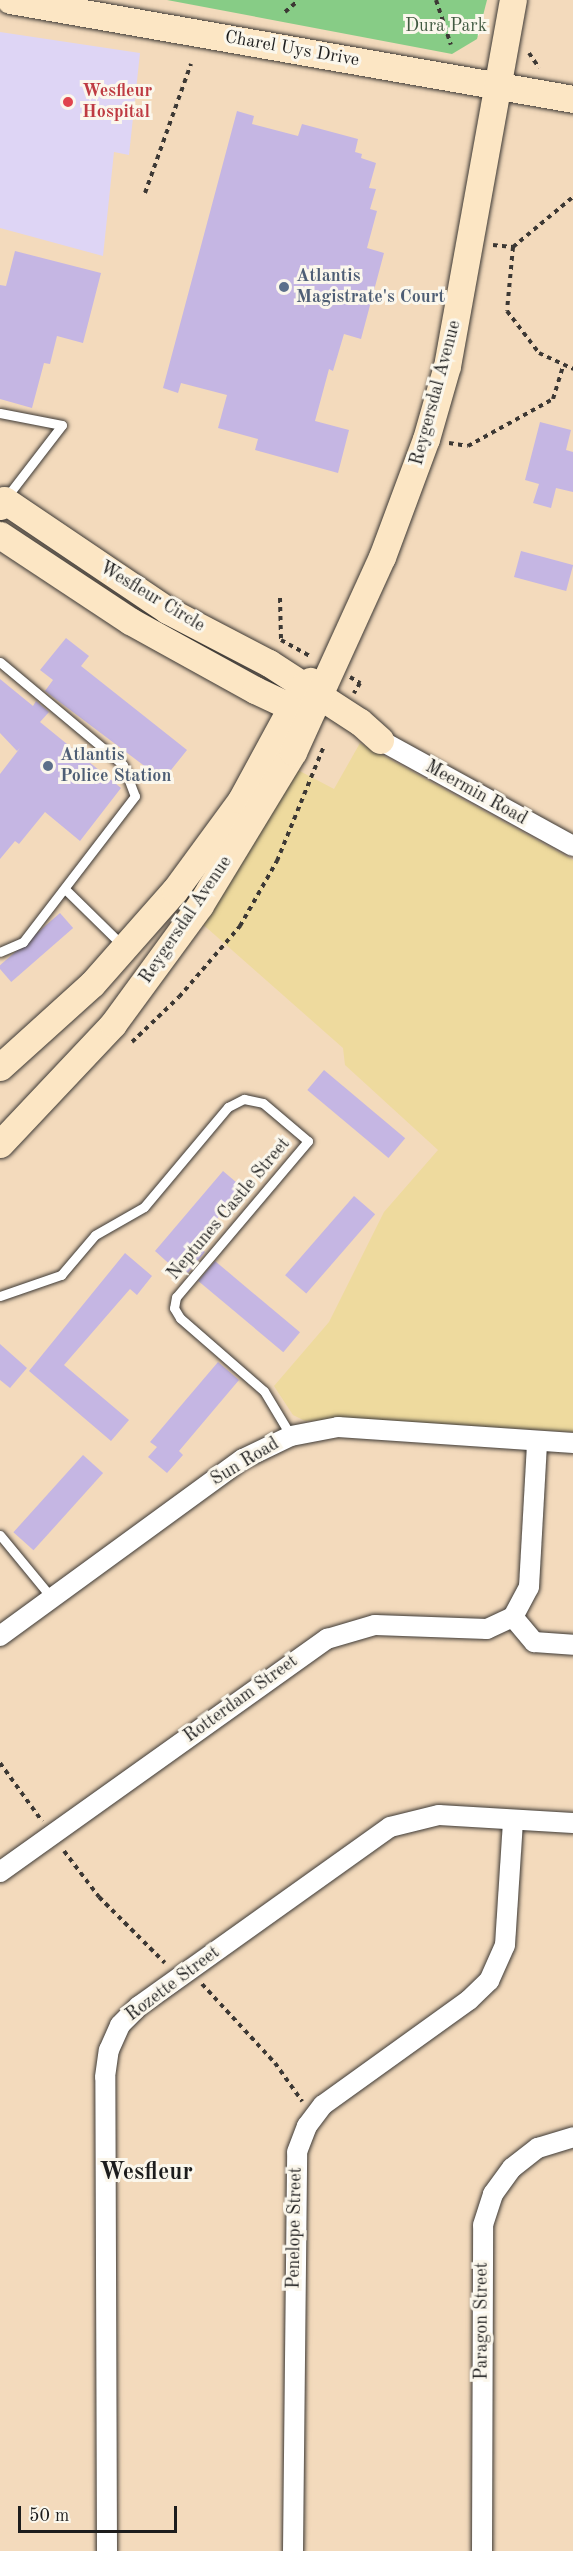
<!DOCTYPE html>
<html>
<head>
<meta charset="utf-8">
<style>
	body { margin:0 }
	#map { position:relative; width:573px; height:2551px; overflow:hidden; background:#f3dabc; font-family:"Old Standard TT",serif }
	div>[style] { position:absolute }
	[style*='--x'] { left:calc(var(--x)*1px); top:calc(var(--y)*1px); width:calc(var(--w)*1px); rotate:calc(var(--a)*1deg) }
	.built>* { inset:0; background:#ded5f5 }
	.green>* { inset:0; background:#87cc86 }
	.sand>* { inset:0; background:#eeda9e }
	.building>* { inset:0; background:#c5b6e3; transform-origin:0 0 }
	.path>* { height:4px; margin-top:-2px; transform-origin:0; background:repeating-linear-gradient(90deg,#3c3834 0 4.5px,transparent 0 9px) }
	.roads { filter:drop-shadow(0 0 2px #3c3834) drop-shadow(0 0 2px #3c3834) }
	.lane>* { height:9px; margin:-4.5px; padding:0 4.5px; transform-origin:4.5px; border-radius:4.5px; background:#fff }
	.street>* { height:20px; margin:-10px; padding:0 10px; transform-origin:10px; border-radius:10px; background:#fff }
	.secondary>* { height:27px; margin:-13.5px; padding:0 13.5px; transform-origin:13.5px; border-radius:13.5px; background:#fce6c4 }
	.dots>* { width:16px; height:16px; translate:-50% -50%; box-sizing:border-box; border:3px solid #fbf7ec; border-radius:50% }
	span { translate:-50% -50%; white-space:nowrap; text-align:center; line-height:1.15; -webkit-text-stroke:6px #fbf7ec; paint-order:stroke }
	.park-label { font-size:18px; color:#415a41 }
	.street-label { font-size:18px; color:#1c1c1c }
	.health-label { font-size:18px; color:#be3a42; font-weight:700 }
	.left { translate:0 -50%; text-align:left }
	.service-label { font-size:18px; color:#4e5e75; font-weight:700 }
	.district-label { font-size:24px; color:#1c1c1c; font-weight:700 }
	.scale { position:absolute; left:18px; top:2506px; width:159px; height:27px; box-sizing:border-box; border:3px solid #1c1c1c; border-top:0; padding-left:8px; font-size:18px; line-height:21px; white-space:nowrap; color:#1c1c1c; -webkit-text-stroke:4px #fbf7ec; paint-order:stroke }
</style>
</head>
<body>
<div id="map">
	<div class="built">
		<div style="clip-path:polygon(0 32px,140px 53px,129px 155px,114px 152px,103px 256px,0 228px)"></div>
	</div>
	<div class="green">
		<div style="clip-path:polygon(167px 0,487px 0,477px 39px,452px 54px)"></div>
	</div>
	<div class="sand">
		<div style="clip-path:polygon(360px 743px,573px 860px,573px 1432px,360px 1419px,305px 1421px,293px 1415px,274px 1386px,329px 1322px,384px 1212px,438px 1150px,345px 1065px,343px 1048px,199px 921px,294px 768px,334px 789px)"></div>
	</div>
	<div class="building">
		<div style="clip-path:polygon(237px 111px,254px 116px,252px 124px,298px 136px,302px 124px,358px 139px,355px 152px,362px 154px,361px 158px,376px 163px,369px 188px,376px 189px,370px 209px,377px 211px,367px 248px,384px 253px,361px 339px,344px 334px,333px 371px,329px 369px,315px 421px,349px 430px,338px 473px,255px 450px,258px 439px,218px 428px,227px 395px,181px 383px,178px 393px,163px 388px)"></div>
		<div style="clip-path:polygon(15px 251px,101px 273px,83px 343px,57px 336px,50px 364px,44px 363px,32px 408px,0 399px,0 285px,6px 286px)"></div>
		<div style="clip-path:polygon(540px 422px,571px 430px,566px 450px,573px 452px,573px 492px,556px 488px,551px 508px,533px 503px,539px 484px,525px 480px)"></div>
		<div style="left:521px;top:551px;width:54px;height:27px;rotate:15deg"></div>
		<div style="clip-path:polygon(66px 638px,89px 656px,81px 666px,187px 750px,163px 780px,45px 691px,53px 680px,40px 670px)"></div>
		<div style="clip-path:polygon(0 679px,33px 706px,36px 701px,49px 712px,40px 722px,121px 788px,80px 841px,45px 812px,19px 844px,15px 841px,0 859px,0 774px,20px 748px,17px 751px,0 733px)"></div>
		<div style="left:60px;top:913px;width:20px;height:82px;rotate:49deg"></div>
		<div style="left:324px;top:1070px;width:106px;height:26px;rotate:40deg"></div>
		<div style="clip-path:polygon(223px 1171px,243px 1188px,196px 1244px,205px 1252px,188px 1273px,179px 1265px,175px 1269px,155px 1251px)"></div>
		<div style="left:354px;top:1196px;width:28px;height:105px;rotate:41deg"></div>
		<div style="clip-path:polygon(125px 1253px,152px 1276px,137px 1295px,130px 1289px,64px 1365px,129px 1420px,111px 1441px,29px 1371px)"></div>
		<div style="left:215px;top:1261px;width:111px;height:26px;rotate:40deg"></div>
		<div style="clip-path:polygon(0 1344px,27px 1368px,10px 1388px,0 1380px)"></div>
		<div style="clip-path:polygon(218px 1362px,239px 1380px,179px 1451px,183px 1455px,167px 1473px,148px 1457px,157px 1447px,150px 1442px)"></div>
		<div style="left:83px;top:1455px;width:27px;height:104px;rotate:42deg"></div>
	</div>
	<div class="path">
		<div style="--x:436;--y:0;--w:47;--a:71.6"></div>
		<div style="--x:285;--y:12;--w:18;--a:-41"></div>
		<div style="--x:529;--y:53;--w:18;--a:56"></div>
		<div style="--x:145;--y:193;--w:137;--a:-70.4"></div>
		<div style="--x:493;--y:245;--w:20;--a:6"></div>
		<div style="--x:513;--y:247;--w:78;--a:-39.8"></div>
		<div style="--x:513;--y:247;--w:64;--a:95.4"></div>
		<div style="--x:507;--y:311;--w:53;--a:52.7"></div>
		<div style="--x:539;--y:353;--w:38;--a:25"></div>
		<div style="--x:449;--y:443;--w:19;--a:9"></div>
		<div style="--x:468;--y:446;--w:97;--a:-28.9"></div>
		<div style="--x:553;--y:399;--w:34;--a:-73"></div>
		<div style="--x:280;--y:598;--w:42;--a:88.6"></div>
		<div style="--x:281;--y:640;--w:35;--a:29"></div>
		<div style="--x:350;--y:677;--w:12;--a:31"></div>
		<div style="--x:360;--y:683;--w:12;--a:121"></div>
		<div style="--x:132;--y:1042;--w:65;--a:-43.8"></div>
		<div style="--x:179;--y:997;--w:94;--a:-49.3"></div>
		<div style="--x:240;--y:926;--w:75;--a:-60.4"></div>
		<div style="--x:277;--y:861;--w:124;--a:-67.8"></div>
		<div style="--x:0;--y:1763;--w:72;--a:54.1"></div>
		<div style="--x:64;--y:1851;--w:58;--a:52.7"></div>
		<div style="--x:99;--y:1897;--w:93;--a:45"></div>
		<div style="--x:202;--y:1984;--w:108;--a:47.3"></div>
		<div style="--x:275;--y:2063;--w:47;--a:54.6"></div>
	</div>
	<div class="roads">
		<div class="lane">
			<div style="--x:0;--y:413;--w:63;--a:11"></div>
			<div style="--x:62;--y:425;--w:93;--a:127.6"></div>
			<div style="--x:0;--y:662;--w:160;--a:39.9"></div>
			<div style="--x:123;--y:765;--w:33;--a:69"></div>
			<div style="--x:135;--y:796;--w:184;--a:127.5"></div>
			<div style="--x:23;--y:942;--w:25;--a:157"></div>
			<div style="--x:65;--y:889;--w:81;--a:44.5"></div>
			<div style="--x:0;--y:1296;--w:65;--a:-19"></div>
			<div style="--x:61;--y:1275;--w:52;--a:-49.6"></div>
			<div style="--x:95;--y:1235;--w:56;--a:-29.7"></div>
			<div style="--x:144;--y:1207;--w:131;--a:-50"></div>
			<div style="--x:228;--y:1107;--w:18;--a:-27"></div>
			<div style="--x:244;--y:1099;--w:19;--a:12"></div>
			<div style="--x:263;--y:1103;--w:59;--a:40.2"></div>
			<div style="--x:308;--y:1141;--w:204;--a:130.2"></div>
			<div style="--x:176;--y:1297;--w:11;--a:100"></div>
			<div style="--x:174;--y:1308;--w:12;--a:59"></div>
			<div style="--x:180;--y:1318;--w:111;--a:41"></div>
			<div style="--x:264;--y:1391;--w:52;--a:59"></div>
			<div style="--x:0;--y:1535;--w:82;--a:50.5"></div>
		</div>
		<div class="street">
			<div style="--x:380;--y:740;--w:220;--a:28.8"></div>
			<div style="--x:513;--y:1617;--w:33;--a:50"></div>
			<div style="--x:534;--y:1642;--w:39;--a:4"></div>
			<div style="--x:0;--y:1636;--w:301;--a:-36.1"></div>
			<div style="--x:243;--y:1459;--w:53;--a:-25.6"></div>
			<div style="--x:291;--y:1436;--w:48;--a:-10.8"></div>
			<div style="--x:338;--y:1427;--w:236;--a:3.9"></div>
			<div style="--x:0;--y:1872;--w:402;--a:-35.5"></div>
			<div style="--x:327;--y:1639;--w:50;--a:-16.3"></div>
			<div style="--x:375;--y:1625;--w:112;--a:2"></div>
			<div style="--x:487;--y:1629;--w:29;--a:-25"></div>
			<div style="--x:513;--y:1617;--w:34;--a:-62"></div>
			<div style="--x:529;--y:1587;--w:145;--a:-86.8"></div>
			<div style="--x:107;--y:2551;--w:474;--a:-90.2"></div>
			<div style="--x:105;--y:2077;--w:27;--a:-82"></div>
			<div style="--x:109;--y:2050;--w:27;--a:-66"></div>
			<div style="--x:120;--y:2025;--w:27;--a:-45"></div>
			<div style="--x:139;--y:2006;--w:308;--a:-35.5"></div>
			<div style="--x:390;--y:1827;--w:50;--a:-13.8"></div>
			<div style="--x:439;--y:1815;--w:134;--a:3.4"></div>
			<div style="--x:293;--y:2551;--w:399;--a:-89.4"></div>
			<div style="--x:297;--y:2152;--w:28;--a:-69"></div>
			<div style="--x:307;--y:2126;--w:26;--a:-53"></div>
			<div style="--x:323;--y:2105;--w:180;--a:-35.7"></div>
			<div style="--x:469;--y:2000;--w:28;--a:-44"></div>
			<div style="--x:489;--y:1981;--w:39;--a:-66"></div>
			<div style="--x:505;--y:1945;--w:125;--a:-86.3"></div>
			<div style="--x:482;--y:2551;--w:326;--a:-89.8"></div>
			<div style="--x:483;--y:2225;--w:33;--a:-72"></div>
			<div style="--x:493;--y:2194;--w:32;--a:-54"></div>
			<div style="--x:512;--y:2168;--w:33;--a:-38"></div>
			<div style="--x:538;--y:2148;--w:37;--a:-17"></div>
		</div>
		<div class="secondary">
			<div style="--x:10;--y:0;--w:572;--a:9.97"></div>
			<div style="--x:0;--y:506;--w:7;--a:-56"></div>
			<div style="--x:4;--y:500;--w:197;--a:34"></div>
			<div style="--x:167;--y:610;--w:115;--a:27.5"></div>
			<div style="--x:269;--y:663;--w:108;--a:33"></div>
			<div style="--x:360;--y:722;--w:27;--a:42"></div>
			<div style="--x:0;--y:535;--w:156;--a:33.5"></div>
			<div style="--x:130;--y:621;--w:143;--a:28.9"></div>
			<div style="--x:255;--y:690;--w:56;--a:25.2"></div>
			<div style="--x:0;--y:1067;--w:124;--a:-42.1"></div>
			<div style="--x:92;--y:984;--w:125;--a:-48.6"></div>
			<div style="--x:175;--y:890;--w:112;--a:-53.7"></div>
			<div style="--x:241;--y:800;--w:130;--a:-61.5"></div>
			<div style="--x:303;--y:686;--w:9;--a:-36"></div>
			<div style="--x:0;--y:1144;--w:165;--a:-46.7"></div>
			<div style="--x:113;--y:1024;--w:147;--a:-53.8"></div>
			<div style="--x:200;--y:905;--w:179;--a:-58.7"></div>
			<div style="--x:293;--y:752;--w:214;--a:-65.5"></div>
			<div style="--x:382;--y:557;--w:126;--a:-69.6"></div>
			<div style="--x:426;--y:439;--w:76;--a:-74"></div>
			<div style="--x:447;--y:366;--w:372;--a:-79.8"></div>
		</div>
	</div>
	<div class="dots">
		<div style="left:68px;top:102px;background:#e0444e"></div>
		<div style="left:284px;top:287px;background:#5c6f8a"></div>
		<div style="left:48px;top:766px;background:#5c6f8a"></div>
	</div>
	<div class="park-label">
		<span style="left:446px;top:26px">Dura Park</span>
	</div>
	<div class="street-label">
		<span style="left:292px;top:49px;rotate:10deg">Charel Uys Drive</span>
		<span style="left:436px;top:393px;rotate:-75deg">Reygersdal Avenue</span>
		<span style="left:152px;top:597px;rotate:31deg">Wesfleur Circle</span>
		<span style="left:476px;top:793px;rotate:29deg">Meermin Road</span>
		<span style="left:186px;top:920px;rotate:-56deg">Reygersdal Avenue</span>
		<span style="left:229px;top:1209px;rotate:-50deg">Neptunes Castle Street</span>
		<span style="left:245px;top:1462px;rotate:-31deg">Sun Road</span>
		<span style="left:241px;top:1699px;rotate:-36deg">Rotterdam Street</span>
		<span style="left:173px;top:1984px;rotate:-37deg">Rozette Street</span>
		<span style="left:295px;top:2228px;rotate:-89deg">Penelope Street</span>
		<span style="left:482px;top:2321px;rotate:-90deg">Paragon Street</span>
	</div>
	<div class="health-label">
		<span class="left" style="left:82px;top:102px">Wesfleur<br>Hospital</span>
	</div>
	<div class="service-label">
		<span class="left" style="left:296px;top:287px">Atlantis<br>Magistrate's Court</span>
		<span class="left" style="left:60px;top:766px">Atlantis<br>Police Station</span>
	</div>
	<div class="district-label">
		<span style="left:146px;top:2174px">Wesfleur</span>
	</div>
	<div class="scale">50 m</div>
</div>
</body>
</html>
